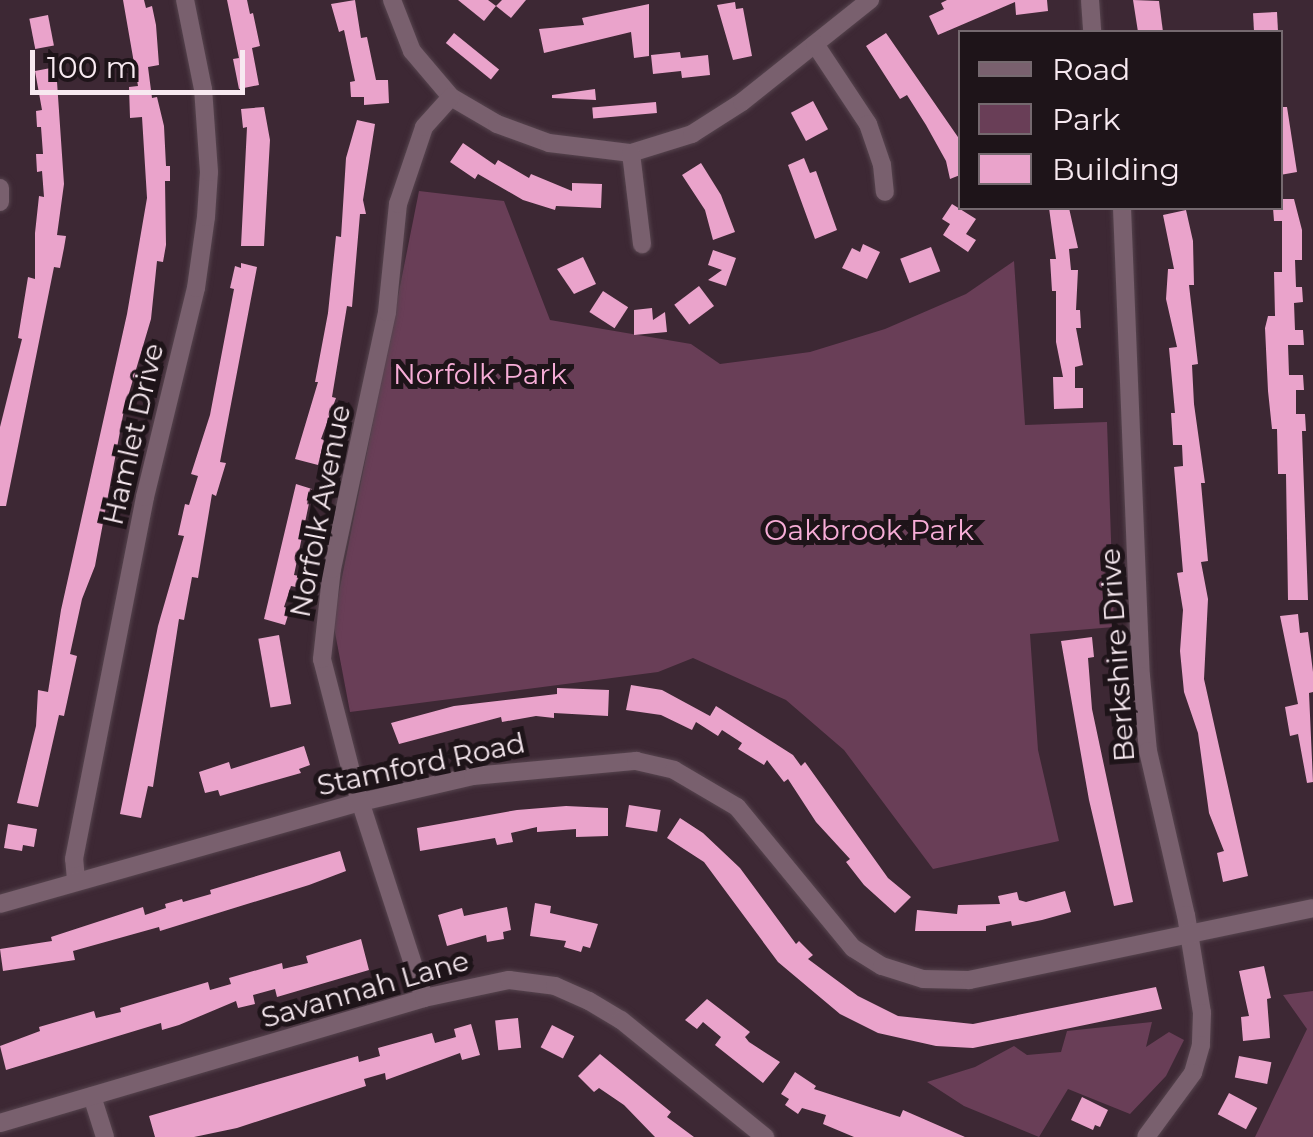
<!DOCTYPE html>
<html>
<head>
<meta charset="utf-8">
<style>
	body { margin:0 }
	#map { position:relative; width:1313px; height:1137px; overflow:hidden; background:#3d2834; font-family:Montserrat,sans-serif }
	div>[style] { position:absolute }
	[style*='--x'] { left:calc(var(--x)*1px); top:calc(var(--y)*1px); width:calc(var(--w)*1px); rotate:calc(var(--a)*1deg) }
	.green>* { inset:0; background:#693e57 }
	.building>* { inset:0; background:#eaa3cb; transform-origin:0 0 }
	.roads { filter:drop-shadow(0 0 2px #56444e) drop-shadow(0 0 2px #56444e) }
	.minor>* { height:18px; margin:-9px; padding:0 9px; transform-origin:9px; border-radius:9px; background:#79606e }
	span { translate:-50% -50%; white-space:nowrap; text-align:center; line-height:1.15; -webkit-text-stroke:10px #1e1419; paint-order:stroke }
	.park-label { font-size:28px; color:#f7add7 }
	.street-label { font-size:28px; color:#f7e9f0 }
	.legend { position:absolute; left:958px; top:30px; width:325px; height:180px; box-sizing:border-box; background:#1e1419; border:2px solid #75696f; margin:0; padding:12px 18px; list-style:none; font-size:30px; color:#f7e9f0 }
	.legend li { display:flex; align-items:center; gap:20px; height:50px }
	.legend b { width:50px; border:2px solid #75696f }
	.scale { position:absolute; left:30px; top:50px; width:215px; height:45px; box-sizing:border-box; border:5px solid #f7e9f0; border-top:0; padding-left:12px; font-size:30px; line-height:35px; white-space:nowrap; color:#f7e9f0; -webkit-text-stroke:8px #1e1419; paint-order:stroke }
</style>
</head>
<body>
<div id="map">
	<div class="green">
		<div style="clip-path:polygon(419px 191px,504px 201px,550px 320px,691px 344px,720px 364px,810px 352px,885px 329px,966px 294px,1014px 261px,1025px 425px,1107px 422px,1114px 627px,1030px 634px,1038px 750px,1059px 841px,933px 869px,844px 750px,786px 700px,693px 658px,658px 672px,350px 712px,333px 622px)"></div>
		<div style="clip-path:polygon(1313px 991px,1313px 1137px,1255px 1137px,1307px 1029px,1283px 995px)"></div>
		<div style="clip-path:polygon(1152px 1022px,1146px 1047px,1169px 1032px,1184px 1040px,1166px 1076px,1130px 1114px,1068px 1089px,1039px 1137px,964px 1106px,927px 1082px,975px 1067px,1014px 1046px,1027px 1055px,1061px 1052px,1067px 1031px)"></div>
	</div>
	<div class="building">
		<div style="clip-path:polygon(123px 0,144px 0,146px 8px,152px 6px,156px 25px,159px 65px,148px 67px,152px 98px,157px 97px,164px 126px,166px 166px,170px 166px,170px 181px,165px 181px,166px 245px,163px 262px,157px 261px,151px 319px,124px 410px,95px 566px,82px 599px,70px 654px,77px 656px,64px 716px,59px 715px,38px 807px,17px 803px,36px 726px,38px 690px,48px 692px,61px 610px,127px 314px,147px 198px,142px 117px,130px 118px,129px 87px,138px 86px)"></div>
		<div style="clip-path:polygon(227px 0,247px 0,250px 14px,253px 13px,260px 46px,252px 48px,259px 85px,239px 89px,233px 59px,239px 58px)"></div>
		<div style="clip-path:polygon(355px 0,361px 38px,367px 37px,376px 80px,388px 80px,389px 103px,364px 105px,364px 97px,351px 97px,350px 82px,355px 81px,344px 30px,339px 32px,331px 4px)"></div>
		<div style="clip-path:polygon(458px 0,488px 0,496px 6px,484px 21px)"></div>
		<div style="clip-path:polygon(502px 0,526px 0,511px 18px,496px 6px)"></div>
		<div style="clip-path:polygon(947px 0,1047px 0,1048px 11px,1016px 15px,1015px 2px,938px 35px,929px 16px,944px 9px,941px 3px)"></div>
		<div style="clip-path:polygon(1133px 0,1159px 1px,1163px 32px,1138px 32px)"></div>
		<div style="clip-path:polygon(735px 2px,736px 9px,743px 8px,752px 56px,733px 60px,717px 5px)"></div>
		<div style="clip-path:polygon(649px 4px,649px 56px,634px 58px,631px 32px,544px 53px,539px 29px,584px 25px,582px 18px)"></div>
		<div style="left:1277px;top:12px;width:20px;height:24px;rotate:87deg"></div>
		<div style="left:48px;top:15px;width:31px;height:19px;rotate:79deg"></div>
		<div style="left:454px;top:33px;width:58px;height:13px;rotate:39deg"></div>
		<div style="clip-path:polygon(886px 33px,960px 140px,960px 175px,950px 179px,946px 161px,926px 125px,907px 95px,900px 99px,866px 46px)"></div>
		<div style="clip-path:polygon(680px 52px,681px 58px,708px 55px,710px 75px,682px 78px,681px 71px,653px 74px,651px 55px)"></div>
		<div style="clip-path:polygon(56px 67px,64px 184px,57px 235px,66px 236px,64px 248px,60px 268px,54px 267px,6px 506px,0 506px,0 427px,22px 339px,18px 338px,28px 277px,35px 279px,35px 233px,39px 196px,44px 197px,42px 171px,37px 172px,36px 154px,43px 154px,41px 127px,37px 127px,36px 111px,42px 110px,35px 71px)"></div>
		<div style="clip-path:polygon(595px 89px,596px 100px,552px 98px,552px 95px)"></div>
		<div style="left:813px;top:101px;width:32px;height:25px;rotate:62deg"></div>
		<div style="left:656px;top:102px;width:11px;height:64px;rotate:85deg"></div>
		<div style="clip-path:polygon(264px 107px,270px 140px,264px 246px,241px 246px,247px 127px,243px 128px,241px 109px)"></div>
		<div style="clip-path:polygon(1280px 107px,1287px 107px,1297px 172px,1280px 175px)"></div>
		<div style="clip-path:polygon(357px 120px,375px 124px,363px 200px,366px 214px,360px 214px,352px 307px,347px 306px,332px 397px,336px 398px,321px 439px,324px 440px,318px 465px,295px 459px,318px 382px,315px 382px,328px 313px,336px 236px,341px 237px,346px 158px)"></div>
		<div style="clip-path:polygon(463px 143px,495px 165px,498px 160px,529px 178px,531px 174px,572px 191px,572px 183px,602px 184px,601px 208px,556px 206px,555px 210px,523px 200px,478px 174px,475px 179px,450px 162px)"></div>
		<div style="clip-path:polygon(804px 158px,810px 173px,816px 171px,837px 230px,815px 239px,788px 165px)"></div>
		<div style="clip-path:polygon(701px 163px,721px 195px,735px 232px,713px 240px,705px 210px,682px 175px)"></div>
		<div style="clip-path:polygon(1280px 199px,1294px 199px,1302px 230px,1302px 260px,1295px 260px,1296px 287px,1302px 287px,1303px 302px,1294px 303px,1295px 330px,1303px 330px,1304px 345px,1288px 345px,1289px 375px,1303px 375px,1304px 390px,1296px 390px,1296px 414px,1305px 414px,1306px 431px,1302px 431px,1308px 600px,1288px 600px,1286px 474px,1278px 474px,1277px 429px,1272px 429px,1268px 391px,1265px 328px,1268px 316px,1275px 316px,1274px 272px,1282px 272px,1282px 221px,1274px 221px,1273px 208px,1280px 208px)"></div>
		<div style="clip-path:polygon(952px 204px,976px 219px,966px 234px,976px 240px,968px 252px,943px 235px,950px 224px,942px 219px)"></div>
		<div style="clip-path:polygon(1049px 208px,1069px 208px,1078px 248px,1069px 249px,1071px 270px,1078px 270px,1076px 310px,1080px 310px,1081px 328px,1076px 328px,1083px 365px,1075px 367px,1075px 388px,1083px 388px,1083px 408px,1054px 409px,1053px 377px,1063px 377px,1056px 342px,1056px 291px,1052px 291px,1050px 259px,1056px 259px)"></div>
		<div style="clip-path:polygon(1186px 210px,1193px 241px,1194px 285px,1189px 285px,1198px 364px,1192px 365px,1194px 404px,1205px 483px,1201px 483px,1208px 561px,1201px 562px,1208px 599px,1204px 679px,1248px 876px,1223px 882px,1217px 853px,1224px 851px,1209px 813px,1198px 733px,1184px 692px,1180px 651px,1183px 610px,1177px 573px,1183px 572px,1174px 467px,1183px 466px,1182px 445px,1173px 445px,1171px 413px,1175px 413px,1169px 348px,1177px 347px,1166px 299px,1168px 269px,1174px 269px,1163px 215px)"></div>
		<div style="clip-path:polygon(863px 244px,880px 252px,867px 279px,842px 268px,852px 248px,860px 252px)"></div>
		<div style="left:931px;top:247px;width:26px;height:33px;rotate:69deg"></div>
		<div style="clip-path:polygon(713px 250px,736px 258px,726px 286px,708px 280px,722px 270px,708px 265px)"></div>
		<div style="clip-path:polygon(583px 257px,596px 284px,574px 294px,557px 269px)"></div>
		<div style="clip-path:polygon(241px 263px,257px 267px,220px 462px,226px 463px,216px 496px,212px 494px,198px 578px,192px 577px,184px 620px,179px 619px,153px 787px,148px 786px,141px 818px,120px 814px,158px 626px,184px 536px,178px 535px,185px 504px,189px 505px,198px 476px,191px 474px,210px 415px,234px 289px,230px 288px,235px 266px,241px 268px)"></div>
		<div style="left:699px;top:286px;width:25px;height:31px;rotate:53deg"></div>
		<div style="left:603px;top:291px;width:30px;height:25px;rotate:33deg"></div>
		<div style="clip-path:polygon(652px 308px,653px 320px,665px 312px,667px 332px,634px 335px,634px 310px)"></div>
		<div style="clip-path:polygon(296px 484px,312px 489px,294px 575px,299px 576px,296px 587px,291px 586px,284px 607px,290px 609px,285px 625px,264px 619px)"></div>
		<div style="clip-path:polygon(1298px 614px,1300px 633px,1308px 632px,1313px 672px,1313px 692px,1309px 693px,1313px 782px,1307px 783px,1298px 734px,1290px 736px,1285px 707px,1298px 704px,1280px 616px)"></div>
		<div style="left:279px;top:635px;width:70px;height:21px;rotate:80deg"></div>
		<div style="clip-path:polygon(1092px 637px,1094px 657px,1088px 658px,1092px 709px,1133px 902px,1114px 906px,1089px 800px,1061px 641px)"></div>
		<div style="clip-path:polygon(631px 685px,662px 690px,710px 716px,716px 706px,793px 755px,801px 766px,805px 762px,888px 878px,911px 897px,895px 913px,864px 885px,846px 862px,850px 859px,816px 822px,788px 779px,784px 782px,767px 760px,764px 765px,738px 749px,742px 743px,722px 730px,718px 736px,696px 722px,692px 730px,661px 715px,626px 710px)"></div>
		<div style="clip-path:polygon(557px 688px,609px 690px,608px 716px,554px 713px,554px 718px,536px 716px,502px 722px,501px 717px,399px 744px,391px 723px,454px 706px,557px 694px)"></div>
		<div style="clip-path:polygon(304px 746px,310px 765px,299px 769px,301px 773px,220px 796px,218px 790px,205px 793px,199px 772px,229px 762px,231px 769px)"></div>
		<div style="left:629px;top:805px;width:32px;height:22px;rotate:9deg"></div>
		<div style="clip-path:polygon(566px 806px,608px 808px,608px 836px,576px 837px,576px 829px,537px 832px,537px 827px,511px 833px,513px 842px,497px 845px,495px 838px,420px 851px,417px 828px,517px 810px)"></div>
		<div style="clip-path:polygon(680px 818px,703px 833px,740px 868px,796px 944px,799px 941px,813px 955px,808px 959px,858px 996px,898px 1016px,973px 1024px,1156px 987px,1162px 1009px,973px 1048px,936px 1046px,878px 1033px,840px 1014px,778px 962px,704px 862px,667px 838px)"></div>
		<div style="clip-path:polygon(8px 824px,37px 829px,34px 847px,23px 845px,22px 851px,4px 848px)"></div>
		<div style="clip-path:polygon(340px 851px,346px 871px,309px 885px,160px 931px,159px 927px,73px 951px,75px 960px,3px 971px,0 949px,52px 941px,51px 937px,143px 907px,145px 915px,166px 908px,165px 904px,182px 899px,183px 902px,211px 894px,210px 890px)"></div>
		<div style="clip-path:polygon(1065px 891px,1071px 912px,1042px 920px,1012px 926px,1011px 921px,986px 926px,986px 931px,915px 931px,917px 910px,957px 914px,958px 905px,1000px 904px,998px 896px,1017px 892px,1019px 900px,1026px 902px)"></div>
		<div style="clip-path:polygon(535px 903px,551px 906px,550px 913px,598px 924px,590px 948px,583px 946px,581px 952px,564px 947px,566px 941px,530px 936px)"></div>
		<div style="clip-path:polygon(507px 907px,511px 930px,503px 932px,504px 939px,487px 942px,486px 935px,447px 946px,438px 915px,462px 908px,464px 916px)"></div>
		<div style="clip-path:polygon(361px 939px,369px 970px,277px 997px,275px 989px,253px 995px,255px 1004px,238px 1008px,236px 1001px,179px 1025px,162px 1030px,161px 1023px,6px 1070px,0 1046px,40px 1031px,39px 1027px,94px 1011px,96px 1018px,121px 1012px,120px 1008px,208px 982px,210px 990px,231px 984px,229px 978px,282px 963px,283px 969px,308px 963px,306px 956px)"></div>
		<div style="clip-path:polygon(1264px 966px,1271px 998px,1267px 999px,1270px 1038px,1243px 1041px,1241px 1017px,1249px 1016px,1239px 971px)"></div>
		<div style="clip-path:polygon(707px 999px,750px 1032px,745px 1037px,749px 1042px,780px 1062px,763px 1083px,715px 1045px,721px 1037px,703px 1022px,697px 1029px,685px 1020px)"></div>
		<div style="left:518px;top:1018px;width:30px;height:23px;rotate:84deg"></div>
		<div style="clip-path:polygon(471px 1024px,480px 1055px,462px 1060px,460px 1053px,386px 1080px,385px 1073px,364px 1079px,366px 1086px,237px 1128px,194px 1137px,155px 1137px,149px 1116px,358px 1056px,359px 1062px,380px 1056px,378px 1048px,432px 1033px,435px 1043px,456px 1037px,454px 1029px)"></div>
		<div style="left:552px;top:1025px;width:25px;height:25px;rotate:27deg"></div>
		<div style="clip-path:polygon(600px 1054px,671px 1112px,667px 1117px,694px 1137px,655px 1137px,624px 1105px,599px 1088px,594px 1092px,578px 1076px)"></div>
		<div style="left:1239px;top:1056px;width:33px;height:22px;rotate:11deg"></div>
		<div style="clip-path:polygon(795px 1072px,816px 1086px,814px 1089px,900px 1117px,903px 1110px,965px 1137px,854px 1137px,823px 1124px,826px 1115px,802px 1108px,798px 1114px,785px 1105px,789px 1099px,781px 1094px)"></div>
		<div style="left:1229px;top:1093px;width:32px;height:24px;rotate:28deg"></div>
		<div style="clip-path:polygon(1082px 1097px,1108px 1110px,1100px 1127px,1095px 1125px,1093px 1130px,1071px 1120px)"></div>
	</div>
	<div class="roads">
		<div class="minor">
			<div style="--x:392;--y:0;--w:55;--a:68.6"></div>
			<div style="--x:412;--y:51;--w:60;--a:49.7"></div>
			<div style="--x:451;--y:97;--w:53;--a:30.4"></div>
			<div style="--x:497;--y:124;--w:55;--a:20.1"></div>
			<div style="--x:549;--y:143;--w:83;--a:7"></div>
			<div style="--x:631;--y:153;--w:64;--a:-17.3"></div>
			<div style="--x:692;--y:134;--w:59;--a:-32.6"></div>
			<div style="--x:742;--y:102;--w:164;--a:-38.6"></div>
			<div style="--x:1090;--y:0;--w:32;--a:86"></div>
			<div style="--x:815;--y:44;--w:96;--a:56.5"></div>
			<div style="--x:868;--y:124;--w:43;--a:71.1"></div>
			<div style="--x:882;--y:165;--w:27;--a:84"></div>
			<div style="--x:631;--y:153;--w:92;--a:83.1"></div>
			<div style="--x:0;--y:188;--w:14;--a:90"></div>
			<div style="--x:1122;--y:208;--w:468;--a:87.7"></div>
			<div style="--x:1141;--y:676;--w:75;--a:84.7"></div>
			<div style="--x:1148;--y:751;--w:168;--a:77"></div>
			<div style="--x:1186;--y:915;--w:99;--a:80.7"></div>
			<div style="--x:1202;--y:1013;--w:32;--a:92"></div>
			<div style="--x:1201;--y:1045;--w:29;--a:106"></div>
			<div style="--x:1193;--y:1073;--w:79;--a:126.3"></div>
			<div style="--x:76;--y:880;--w:21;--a:-95"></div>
			<div style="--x:74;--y:859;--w:369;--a:-78.9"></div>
			<div style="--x:145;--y:497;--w:215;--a:-76.3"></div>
			<div style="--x:196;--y:288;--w:72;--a:-82"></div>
			<div style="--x:206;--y:217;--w:45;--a:-86.2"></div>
			<div style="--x:209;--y:172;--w:83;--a:-94.1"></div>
			<div style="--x:203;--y:89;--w:91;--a:-101.4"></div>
			<div style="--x:0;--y:904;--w:375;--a:-15.8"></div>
			<div style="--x:361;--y:802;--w:115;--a:-13.1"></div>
			<div style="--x:473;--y:776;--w:164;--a:-5.3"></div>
			<div style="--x:636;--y:761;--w:39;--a:13"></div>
			<div style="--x:674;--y:770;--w:73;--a:30.4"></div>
			<div style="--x:737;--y:807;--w:183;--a:50.6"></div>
			<div style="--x:853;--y:948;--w:34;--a:32"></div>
			<div style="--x:882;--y:966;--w:43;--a:17.6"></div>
			<div style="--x:923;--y:979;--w:46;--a:1.2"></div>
			<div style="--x:969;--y:980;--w:351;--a:-11.8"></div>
			<div style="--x:424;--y:998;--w:230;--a:-108"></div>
			<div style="--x:353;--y:779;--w:124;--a:-104.5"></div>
			<div style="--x:322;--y:659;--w:91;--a:-83.7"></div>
			<div style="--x:332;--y:569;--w:263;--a:-77.9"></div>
			<div style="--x:387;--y:312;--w:109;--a:-84.2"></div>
			<div style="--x:398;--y:204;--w:81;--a:-71.3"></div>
			<div style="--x:424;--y:127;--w:40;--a:-48"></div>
			<div style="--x:92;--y:1096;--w:43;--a:72.4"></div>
			<div style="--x:0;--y:1123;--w:442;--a:-16.4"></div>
			<div style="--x:424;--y:998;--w:87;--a:-12"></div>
			<div style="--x:509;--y:980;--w:46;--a:7.4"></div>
			<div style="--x:555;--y:986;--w:37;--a:24"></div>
			<div style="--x:589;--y:1001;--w:37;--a:31"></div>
			<div style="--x:621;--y:1020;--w:186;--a:39.1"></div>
		</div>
	</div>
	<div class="park-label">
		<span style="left:480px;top:374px">Norfolk Park</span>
		<span style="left:869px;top:530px">Oakbrook Park</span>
	</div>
	<div class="street-label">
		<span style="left:133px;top:434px;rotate:-77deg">Hamlet Drive</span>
		<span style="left:320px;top:511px;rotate:-79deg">Norfolk Avenue</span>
		<span style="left:1117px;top:655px;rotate:-94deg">Berkshire Drive</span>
		<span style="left:421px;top:764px;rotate:-12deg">Stamford Road</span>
		<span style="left:365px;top:989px;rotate:-16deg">Savannah Lane</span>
	</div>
	<ul class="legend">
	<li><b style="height:12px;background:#79606e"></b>Road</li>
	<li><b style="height:28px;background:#693e57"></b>Park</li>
	<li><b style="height:28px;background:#eaa3cb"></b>Building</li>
	</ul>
	<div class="scale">100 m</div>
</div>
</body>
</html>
